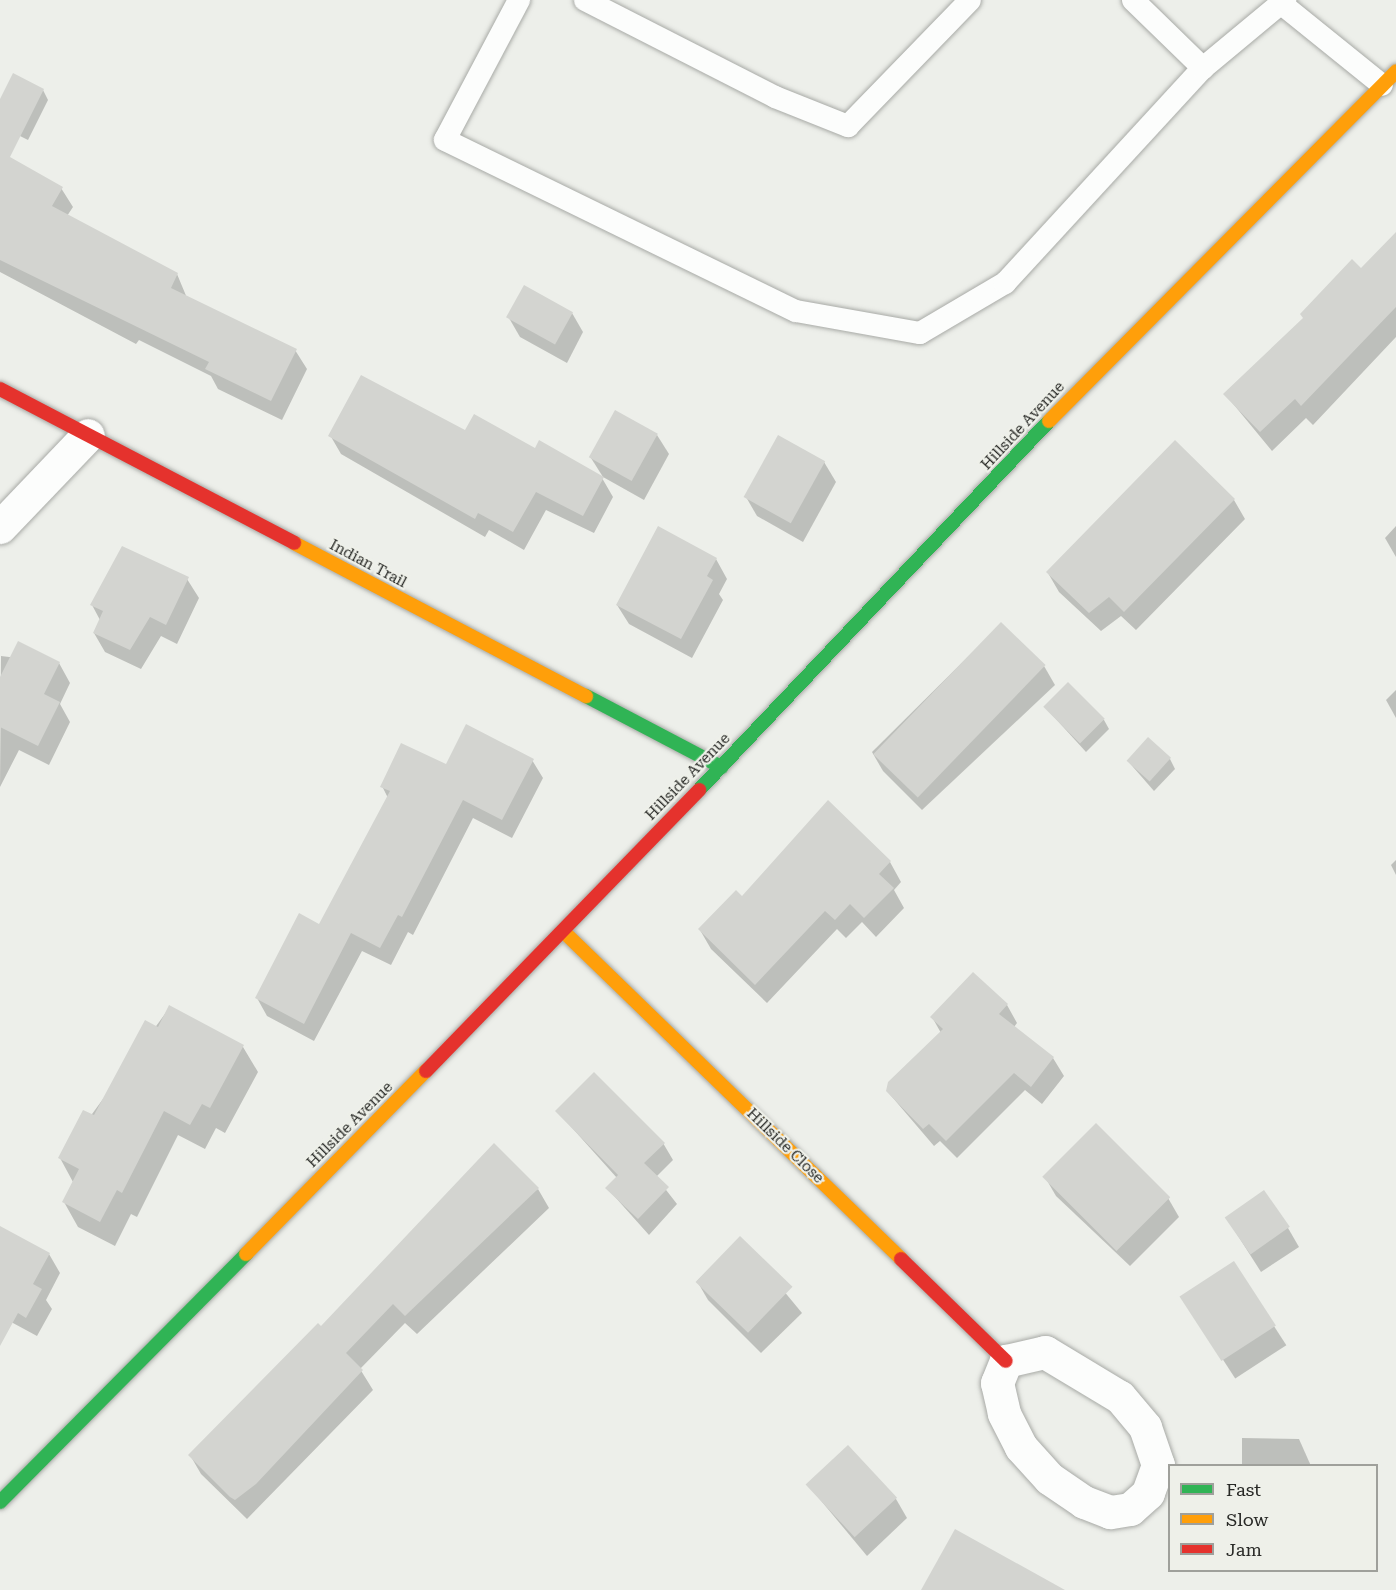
<!DOCTYPE html>
<html>
<head>
<meta charset="utf-8">
<style>
	body { margin:0 }
	#map { position:relative; width:1396px; height:1590px; overflow:hidden; background:#edefea; font-family:"Roboto Serif",serif }
	div>[style] { position:absolute }
	[style*='--x'] { left:calc(var(--x)*1px); top:calc(var(--y)*1px); width:calc(var(--w)*1px); rotate:calc(var(--a)*1deg) }
	.shadow>* { inset:0; background:#0003; transform-origin:0 0 }
	.building>* { inset:0; background:#d3d4d0; transform-origin:0 0 }
	.roads { filter:drop-shadow(0 0 2px #a8aaa6) drop-shadow(0 0 2px #a8aaa6) }
	.lane>* { height:22px; margin:-11px; padding:0 11px; transform-origin:11px; border-radius:11px; background:#fcfdfc }
	.street>* { height:33px; margin:-16.5px; padding:0 16.5px; transform-origin:16.5px; border-radius:16.5px; background:#fcfdfc }
	.fast>* { height:14px; margin:-7px; padding:0 7px; transform-origin:7px; border-radius:7px; background:#30b455 }
	.slow>* { height:14px; margin:-7px; padding:0 7px; transform-origin:7px; border-radius:7px; background:#ff9f0a }
	.jam>* { height:14px; margin:-7px; padding:0 7px; transform-origin:7px; border-radius:7px; background:#e5322d }
	span { translate:-50% -50%; white-space:nowrap; text-align:center; line-height:1.15; -webkit-text-stroke:4.5px #eef0e9; paint-order:stroke }
	.street-label { font-size:15px; color:#282926 }
	.legend { position:absolute; left:1168px; top:1464px; width:210px; height:108px; box-sizing:border-box; background:#eef0e9; border:2px solid #9fa09b; margin:0; padding:8px 10px; list-style:none; font-size:18px; color:#282926 }
	.legend li { display:flex; align-items:center; gap:12px; height:30px }
	.legend b { width:30px; border:2px solid #9fa09b }
</style>
</head>
<body>
<div id="map">
	<div class="shadow">
		<div style="clip-path:polygon(43px 90px,48px 100px,28px 140px,0 126px,0 103px)"></div>
		<div style="clip-path:polygon(0 157px,61px 188px,73px 207px,67px 216px,177px 274px,187px 298px,295px 350px,307px 369px,282px 420px,218px 389px,211px 376px,139px 340px,136px 344px,0 272px)"></div>
		<div style="clip-path:polygon(1396px 265px,1396px 337px,1313px 425px,1306px 418px,1272px 451px,1225px 394px,1361px 270px)"></div>
		<div style="clip-path:polygon(572px 313px,583px 332px,567px 363px,520px 337px,509px 318px)"></div>
		<div style="clip-path:polygon(466px 432px,536px 450px,602px 478px,613px 497px,594px 533px,546px 510px,524px 550px,489px 530px,485px 537px,341px 454px,330px 435px)"></div>
		<div style="clip-path:polygon(657px 435px,669px 454px,644px 500px,603px 477px,591px 458px)"></div>
		<div style="clip-path:polygon(1175px 442px,1234px 500px,1245px 519px,1136px 630px,1121px 616px,1101px 631px,1059px 592px,1048px 573px)"></div>
		<div style="clip-path:polygon(824px 462px,836px 482px,803px 542px,757px 516px,746px 497px)"></div>
		<div style="clip-path:polygon(1396px 526px,1396px 557px,1385px 538px)"></div>
		<div style="clip-path:polygon(716px 559px,727px 579px,719px 594px,723px 600px,692px 658px,629px 624px,617px 605px)"></div>
		<div style="clip-path:polygon(187px 579px,199px 598px,177px 644px,161px 636px,141px 669px,105px 652px,94px 633px,100px 620px,92px 605px)"></div>
		<div style="clip-path:polygon(1001px 624px,1044px 666px,1055px 685px,922px 810px,883px 771px,872px 752px)"></div>
		<div style="clip-path:polygon(1px 656px,59px 663px,70px 683px,60px 704px,70px 722px,49px 765px,19px 750px,0 787px)"></div>
		<div style="clip-path:polygon(1396px 690px,1396px 718px,1386px 700px)"></div>
		<div style="clip-path:polygon(1045px 707px,1104px 720px,1109px 729px,1086px 752px)"></div>
		<div style="clip-path:polygon(1170px 759px,1175px 769px,1154px 791px,1127px 760px)"></div>
		<div style="clip-path:polygon(532px 760px,543px 778px,512px 838px,473px 818px,413px 935px,408px 932px,391px 965px,362px 951px,314px 1041px,267px 1016px,257px 998px,320px 926px,388px 798px,382px 786px,446px 766px)"></div>
		<div style="clip-path:polygon(828px 802px,890px 862px,901px 882px,894px 890px,904px 908px,876px 937px,862px 922px,846px 938px,837px 929px,767px 1003px,711px 949px,700px 930px,742px 898px)"></div>
		<div style="clip-path:polygon(1396px 860px,1396px 875px,1391px 865px)"></div>
		<div style="clip-path:polygon(973px 974px,1007px 1005px,1017px 1023px,1014px 1027px,1053px 1058px,1064px 1076px,1042px 1104px,1025px 1090px,957px 1158px,940px 1141px,934px 1146px,887px 1091px,941px 1033px,932px 1017px)"></div>
		<div style="clip-path:polygon(170px 1007px,243px 1047px,258px 1072px,225px 1133px,216px 1128px,205px 1149px,178px 1135px,137px 1217px,131px 1214px,115px 1246px,78px 1227px,64px 1202px,73px 1182px,60px 1158px)"></div>
		<div style="clip-path:polygon(557px 1111px,663px 1143px,673px 1160px,656px 1177px,677px 1204px,649px 1235px,607px 1188px,617px 1178px)"></div>
		<div style="clip-path:polygon(1045px 1177px,1168px 1198px,1179px 1217px,1130px 1266px,1056px 1196px)"></div>
		<div style="clip-path:polygon(538px 1189px,549px 1208px,417px 1334px,405px 1323px,360px 1369px,373px 1390px,247px 1519px,201px 1474px,190px 1455px,321px 1329px)"></div>
		<div style="clip-path:polygon(1226px 1217px,1288px 1228px,1299px 1247px,1261px 1272px)"></div>
		<div style="clip-path:polygon(0 1227px,49px 1254px,60px 1273px,46px 1300px,52px 1309px,37px 1336px,0 1316px)"></div>
		<div style="clip-path:polygon(740px 1238px,802px 1313px,761px 1353px,708px 1300px,697px 1281px)"></div>
		<div style="left:1233px;top:1263px;width:98px;height:61px;rotate:57deg"></div>
		<div style="clip-path:polygon(1242px 1438px,1299px 1439px,1311px 1466px,1242px 1466px)"></div>
		<div style="clip-path:polygon(808px 1485px,896px 1499px,907px 1518px,867px 1556px)"></div>
	</div>
	<div class="building">
		<div style="clip-path:polygon(13px 73px,44px 89px,10px 157px,63px 187px,52px 206px,178px 273px,171px 288px,297px 349px,271px 401px,205px 369px,209px 362px,0 260px,0 99px)"></div>
		<div style="clip-path:polygon(1396px 232px,1396px 307px,1301px 406px,1295px 399px,1260px 432px,1223px 394px,1303px 318px,1300px 314px,1352px 259px,1361px 268px)"></div>
		<div style="left:524px;top:285px;width:56px;height:37px;rotate:29deg"></div>
		<div style="clip-path:polygon(361px 375px,465px 430px,474px 414px,535px 448px,539px 440px,604px 477px,583px 516px,536px 492px,513px 532px,478px 513px,475px 519px,328px 436px)"></div>
		<div style="left:615px;top:410px;width:49px;height:54px;rotate:29deg"></div>
		<div style="left:778px;top:435px;width:54px;height:71px;rotate:29deg"></div>
		<div style="clip-path:polygon(1175px 440px,1235px 499px,1124px 612px,1109px 597px,1089px 613px,1046px 572px)"></div>
		<div style="clip-path:polygon(658px 526px,717px 558px,707px 576px,713px 580px,681px 639px,616px 605px)"></div>
		<div style="clip-path:polygon(122px 546px,189px 577px,166px 625px,150px 617px,130px 650px,93px 633px,103px 611px,90px 605px)"></div>
		<div style="left:1001px;top:622px;width:62px;height:184px;rotate:44deg"></div>
		<div style="clip-path:polygon(18px 641px,60px 662px,44px 694px,60px 702px,38px 746px,0 727px,0 677px)"></div>
		<div style="left:1068px;top:682px;width:52px;height:35px;rotate:45deg"></div>
		<div style="clip-path:polygon(466px 724px,534px 759px,502px 820px,463px 800px,402px 917px,398px 915px,380px 948px,351px 933px,304px 1024px,255px 998px,299px 913px,319px 924px,390px 791px,380px 787px,401px 743px,446px 764px)"></div>
		<div style="left:1148px;top:737px;width:31px;height:32px;rotate:42deg"></div>
		<div style="clip-path:polygon(828px 800px,891px 861px,879px 874px,894px 888px,864px 918px,850px 904px,835px 920px,825px 911px,755px 985px,698px 929px,736px 890px,742px 896px)"></div>
		<div style="clip-path:polygon(973px 972px,1008px 1004px,999px 1014px,1054px 1057px,1031px 1087px,1014px 1073px,946px 1141px,929px 1124px,923px 1129px,886px 1091px,888px 1082px,943px 1029px,930px 1017px)"></div>
		<div style="clip-path:polygon(169px 1005px,244px 1045px,210px 1108px,202px 1104px,190px 1125px,164px 1111px,122px 1193px,117px 1190px,100px 1222px,62px 1202px,79px 1169px,58px 1158px,83px 1110px,94px 1115px,145px 1020px,158px 1027px)"></div>
		<div style="clip-path:polygon(594px 1072px,665px 1143px,644px 1163px,669px 1187px,638px 1219px,605px 1188px,618px 1175px,555px 1111px)"></div>
		<div style="left:1096px;top:1123px;width:105px;height:76px;rotate:45deg"></div>
		<div style="clip-path:polygon(494px 1143px,539px 1188px,405px 1316px,393px 1304px,346px 1353px,363px 1370px,256px 1484px,235px 1500px,230px 1497px,188px 1455px,318px 1323px,321px 1326px)"></div>
		<div style="left:1264px;top:1190px;width:45px;height:48px;rotate:55deg"></div>
		<div style="clip-path:polygon(0 1226px,50px 1253px,33px 1284px,42px 1289px,26px 1318px,18px 1313px,0 1346px)"></div>
		<div style="left:740px;top:1236px;width:73px;height:64px;rotate:44deg"></div>
		<div style="left:1234px;top:1261px;width:77px;height:65px;rotate:57deg"></div>
		<div style="left:848px;top:1445px;width:72px;height:58px;rotate:47deg"></div>
		<div style="clip-path:polygon(955px 1529px,1065px 1590px,921px 1590px)"></div>
	</div>
	<div class="roads">
		<div class="lane">
			<div style="--x:519;--y:0;--w:158;--a:117.9"></div>
			<div style="--x:445;--y:140;--w:390;--a:26"></div>
			<div style="--x:796;--y:311;--w:126;--a:10.1"></div>
			<div style="--x:920;--y:333;--w:99;--a:-30.5"></div>
			<div style="--x:1005;--y:283;--w:292;--a:-47.4"></div>
			<div style="--x:1203;--y:68;--w:107;--a:-39.7"></div>
			<div style="--x:585;--y:0;--w:213;--a:27"></div>
			<div style="--x:775;--y:97;--w:79;--a:21.7"></div>
			<div style="--x:848;--y:126;--w:175;--a:-45.9"></div>
			<div style="--x:1133;--y:0;--w:98;--a:44.2"></div>
			<div style="--x:1283;--y:5;--w:127;--a:38.9"></div>
		</div>
		<div class="street">
			<div style="--x:0;--y:527;--w:127;--a:-46.3"></div>
			<div style="--x:1045;--y:1352;--w:87;--a:31"></div>
			<div style="--x:1120;--y:1397;--w:39;--a:50"></div>
			<div style="--x:1145;--y:1427;--w:40;--a:71.1"></div>
			<div style="--x:1158;--y:1465;--w:30;--a:110"></div>
			<div style="--x:1148;--y:1493;--w:24;--a:138"></div>
			<div style="--x:1130;--y:1509;--w:20;--a:171"></div>
			<div style="--x:1110;--y:1512;--w:28;--a:-159"></div>
			<div style="--x:1084;--y:1502;--w:42;--a:-145.6"></div>
			<div style="--x:1049;--y:1478;--w:42;--a:-132.1"></div>
			<div style="--x:1021;--y:1447;--w:38;--a:-117"></div>
			<div style="--x:1004;--y:1413;--w:31;--a:-103"></div>
			<div style="--x:997;--y:1383;--w:24;--a:-68"></div>
			<div style="--x:1006;--y:1361;--w:40;--a:-13"></div>
		</div>
		<div class="fast">
			<div style="--x:586;--y:696;--w:153;--a:27.7"></div>
			<div style="--x:699;--y:790;--w:509;--a:-46.51"></div>
			<div style="--x:0;--y:1502;--w:349;--a:-45.2"></div>
		</div>
		<div class="slow">
			<div style="--x:1049;--y:421;--w:493;--a:-45.2"></div>
			<div style="--x:294;--y:543;--w:330;--a:27.7"></div>
			<div style="--x:564;--y:932;--w:470;--a:44.1"></div>
			<div style="--x:246;--y:1254;--w:257;--a:-45.5"></div>
		</div>
		<div class="jam">
			<div style="--x:0;--y:389;--w:332;--a:27.6"></div>
			<div style="--x:426;--y:1071;--w:392;--a:-45.8"></div>
			<div style="--x:901;--y:1259;--w:146;--a:44.2"></div>
		</div>
	</div>
	<div class="street-label">
		<span style="left:1023px;top:426px;rotate:-47deg">Hillside Avenue</span>
		<span style="left:368px;top:564px;rotate:28deg">Indian Trail</span>
		<span style="left:688px;top:777px;rotate:-46deg">Hillside Avenue</span>
		<span style="left:350px;top:1125px;rotate:-45deg">Hillside Avenue</span>
		<span style="left:785px;top:1146px;rotate:44deg">Hillside Close</span>
	</div>
	<ul class="legend">
	<li><b style="height:8px;background:#30b455"></b>Fast</li>
	<li><b style="height:8px;background:#ff9f0a"></b>Slow</li>
	<li><b style="height:8px;background:#e5322d"></b>Jam</li>
	</ul>
</div>
</body>
</html>
